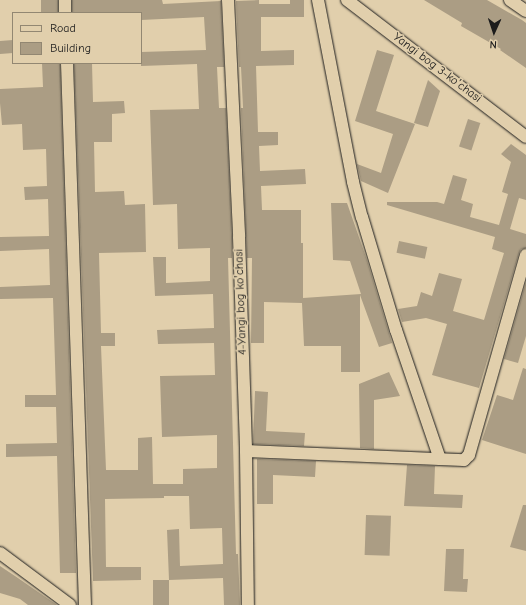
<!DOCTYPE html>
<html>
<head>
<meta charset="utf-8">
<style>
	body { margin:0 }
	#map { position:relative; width:526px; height:605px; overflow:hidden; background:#e1cfac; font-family:"Comic Neue",sans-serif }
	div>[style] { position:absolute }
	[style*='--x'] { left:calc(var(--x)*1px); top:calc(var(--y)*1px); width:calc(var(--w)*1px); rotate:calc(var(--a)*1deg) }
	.building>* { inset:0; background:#ab9d84; transform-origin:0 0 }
	.roads { filter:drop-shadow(0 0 1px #1c1c1c) drop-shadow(0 0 1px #1c1c1c) }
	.street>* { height:12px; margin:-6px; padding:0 6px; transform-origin:6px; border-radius:6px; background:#e1cfac }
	span { translate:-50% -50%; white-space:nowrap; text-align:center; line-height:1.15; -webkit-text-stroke:3px #e1cfac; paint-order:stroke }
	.street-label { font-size:12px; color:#1c1c1c }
	.legend { position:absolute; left:12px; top:12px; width:130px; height:52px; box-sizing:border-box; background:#e1cfac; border:1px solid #928772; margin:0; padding:5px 7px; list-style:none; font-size:12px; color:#1c1c1c }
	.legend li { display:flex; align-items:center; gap:8px; height:20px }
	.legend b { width:20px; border:1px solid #928772 }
	.north { position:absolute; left:474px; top:12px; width:40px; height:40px; -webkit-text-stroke:3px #e1cfac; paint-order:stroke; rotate:183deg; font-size:11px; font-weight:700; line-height:16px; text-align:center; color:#1c1c1c }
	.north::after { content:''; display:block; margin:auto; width:14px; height:18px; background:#1c1c1c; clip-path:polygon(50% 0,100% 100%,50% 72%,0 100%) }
</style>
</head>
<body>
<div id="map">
	<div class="building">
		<div style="left:41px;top:0;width:17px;height:13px"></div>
		<div style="clip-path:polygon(72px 0,162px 0,163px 4px,221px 1px,224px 67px,217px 67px,219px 108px,226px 108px,232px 237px,232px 258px,228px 258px,236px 554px,238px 554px,240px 605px,224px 605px,223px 578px,169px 580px,167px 530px,179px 529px,180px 566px,223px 564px,222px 528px,190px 529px,189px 496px,164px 496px,164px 498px,105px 499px,106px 567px,141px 567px,141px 580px,93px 581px,74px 63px,92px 63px,93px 102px,124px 101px,125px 113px,112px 114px,112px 142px,94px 142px,95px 192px,124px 191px,125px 205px,145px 204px,146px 252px,99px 253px,101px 333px,115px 333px,115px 346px,101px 346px,106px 470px,138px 470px,138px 438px,152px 437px,153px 484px,183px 484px,183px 469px,217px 468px,217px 435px,162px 437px,160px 376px,215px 375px,214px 343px,158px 344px,157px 330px,214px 328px,213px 294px,155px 296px,153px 257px,166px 257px,166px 283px,210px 281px,210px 248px,178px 249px,177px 204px,153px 205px,150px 110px,199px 109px,197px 64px,141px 66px,141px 52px,206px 50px,204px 17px,141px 20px,141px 13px,72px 13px)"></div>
		<div style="clip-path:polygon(259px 0,259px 4px,290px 4px,290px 0,304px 0,304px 17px,261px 17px,261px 51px,294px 50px,294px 65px,256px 66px,258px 132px,278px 132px,278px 145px,259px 146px,260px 171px,305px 169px,306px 184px,261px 186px,262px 210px,301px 210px,301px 243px,303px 243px,303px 298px,361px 294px,350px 261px,333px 260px,331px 203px,347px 203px,367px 260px,392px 343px,379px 347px,360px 295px,360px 372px,341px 372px,341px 346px,304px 346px,302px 303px,264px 302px,264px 343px,251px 343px,252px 258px,247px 258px,241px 108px,243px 108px,241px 67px,239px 67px,236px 1px)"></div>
		<div style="clip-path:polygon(424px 0,487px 0,522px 20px,526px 23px,526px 68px,500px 50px,501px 49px,461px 26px,462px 23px)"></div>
		<div style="clip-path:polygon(13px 40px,13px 53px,0 54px,0 41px)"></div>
		<div style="clip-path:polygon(377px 50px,394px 55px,376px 111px,415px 124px,388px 193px,361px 181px,357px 164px,381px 173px,393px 134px,355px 121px)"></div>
		<div style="clip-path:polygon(42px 63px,60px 63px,76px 573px,60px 573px,57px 456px,6px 457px,6px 444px,57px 443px,56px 407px,25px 407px,25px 395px,56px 395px,53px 298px,0 299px,0 287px,50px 285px,49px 249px,0 251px,0 237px,49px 236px,48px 199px,25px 200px,24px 187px,47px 186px,46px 149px,23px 150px,22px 124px,2px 125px,0 103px,0 89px,43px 87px)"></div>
		<div style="clip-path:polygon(428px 80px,440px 91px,428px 127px,414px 123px)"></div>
		<div style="left:468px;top:119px;width:13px;height:29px;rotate:18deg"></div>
		<div style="clip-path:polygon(511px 144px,526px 155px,526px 200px,519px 198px,510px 229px,526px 234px,526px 248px,521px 249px,519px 253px,479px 388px,432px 375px,447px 324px,426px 318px,402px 322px,398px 309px,417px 306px,421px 292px,432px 296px,439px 273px,462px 279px,453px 311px,484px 320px,504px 253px,492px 249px,495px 237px,387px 205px,387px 202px,437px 202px,444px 204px,453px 175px,467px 179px,461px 200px,473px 204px,470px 217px,499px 225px,508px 194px,502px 192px,511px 162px,501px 154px)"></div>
		<div style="left:399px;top:241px;width:29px;height:12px;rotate:12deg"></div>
		<div style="clip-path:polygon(526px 282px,526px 336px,518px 363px,504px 359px)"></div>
		<div style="clip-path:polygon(523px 368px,526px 369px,526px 454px,482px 440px,497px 395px,513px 400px)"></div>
		<div style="clip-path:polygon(389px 372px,400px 396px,374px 400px,374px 449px,360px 448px,359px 384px)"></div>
		<div style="clip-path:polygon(255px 391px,268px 392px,266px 431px,305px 433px,304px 446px,253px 444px)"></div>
		<div style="clip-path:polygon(257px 459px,316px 461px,315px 477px,273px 475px,273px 504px,257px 504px)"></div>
		<div style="clip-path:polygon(407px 465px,435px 466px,434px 494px,463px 495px,462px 508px,404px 506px)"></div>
		<div style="clip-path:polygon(523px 505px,526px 505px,526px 551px,510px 547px)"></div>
		<div style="left:366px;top:515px;width:25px;height:40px;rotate:2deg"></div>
		<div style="clip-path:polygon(446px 549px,464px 549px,463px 579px,468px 579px,467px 592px,444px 591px)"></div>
		<div style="clip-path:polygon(0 566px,15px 576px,57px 605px,28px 605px,20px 599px,0 593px)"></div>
		<div style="left:153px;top:580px;width:16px;height:25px"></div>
	</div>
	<div class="roads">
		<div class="street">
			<div style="--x:65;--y:0;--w:13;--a:90"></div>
			<div style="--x:228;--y:0;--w:237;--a:87.3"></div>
			<div style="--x:239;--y:237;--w:214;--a:88.1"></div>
			<div style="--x:246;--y:451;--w:154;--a:89.3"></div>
			<div style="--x:318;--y:0;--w:185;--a:79.1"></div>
			<div style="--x:353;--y:182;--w:36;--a:76"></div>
			<div style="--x:362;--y:217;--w:118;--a:73.3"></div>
			<div style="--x:396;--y:330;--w:136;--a:71.2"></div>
			<div style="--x:347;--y:0;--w:225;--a:37.4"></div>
			<div style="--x:510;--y:0;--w:19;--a:35"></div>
			<div style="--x:67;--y:63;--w:542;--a:88.1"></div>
			<div style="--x:246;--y:451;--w:218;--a:2.4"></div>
			<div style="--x:464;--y:460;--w:7;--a:-45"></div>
			<div style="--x:469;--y:455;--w:208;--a:-74.1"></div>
			<div style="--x:0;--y:553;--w:87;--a:36.6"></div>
		</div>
	</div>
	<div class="street-label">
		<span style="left:437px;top:68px;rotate:37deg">Yangi bog 3-koʼchasi</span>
		<span style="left:241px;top:302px;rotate:-92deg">4-Yangi bog koʼchasi</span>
	</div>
	<ul class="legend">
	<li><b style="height:5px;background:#e1cfac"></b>Road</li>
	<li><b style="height:11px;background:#ab9d84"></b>Building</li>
	</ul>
	<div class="north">N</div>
</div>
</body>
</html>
